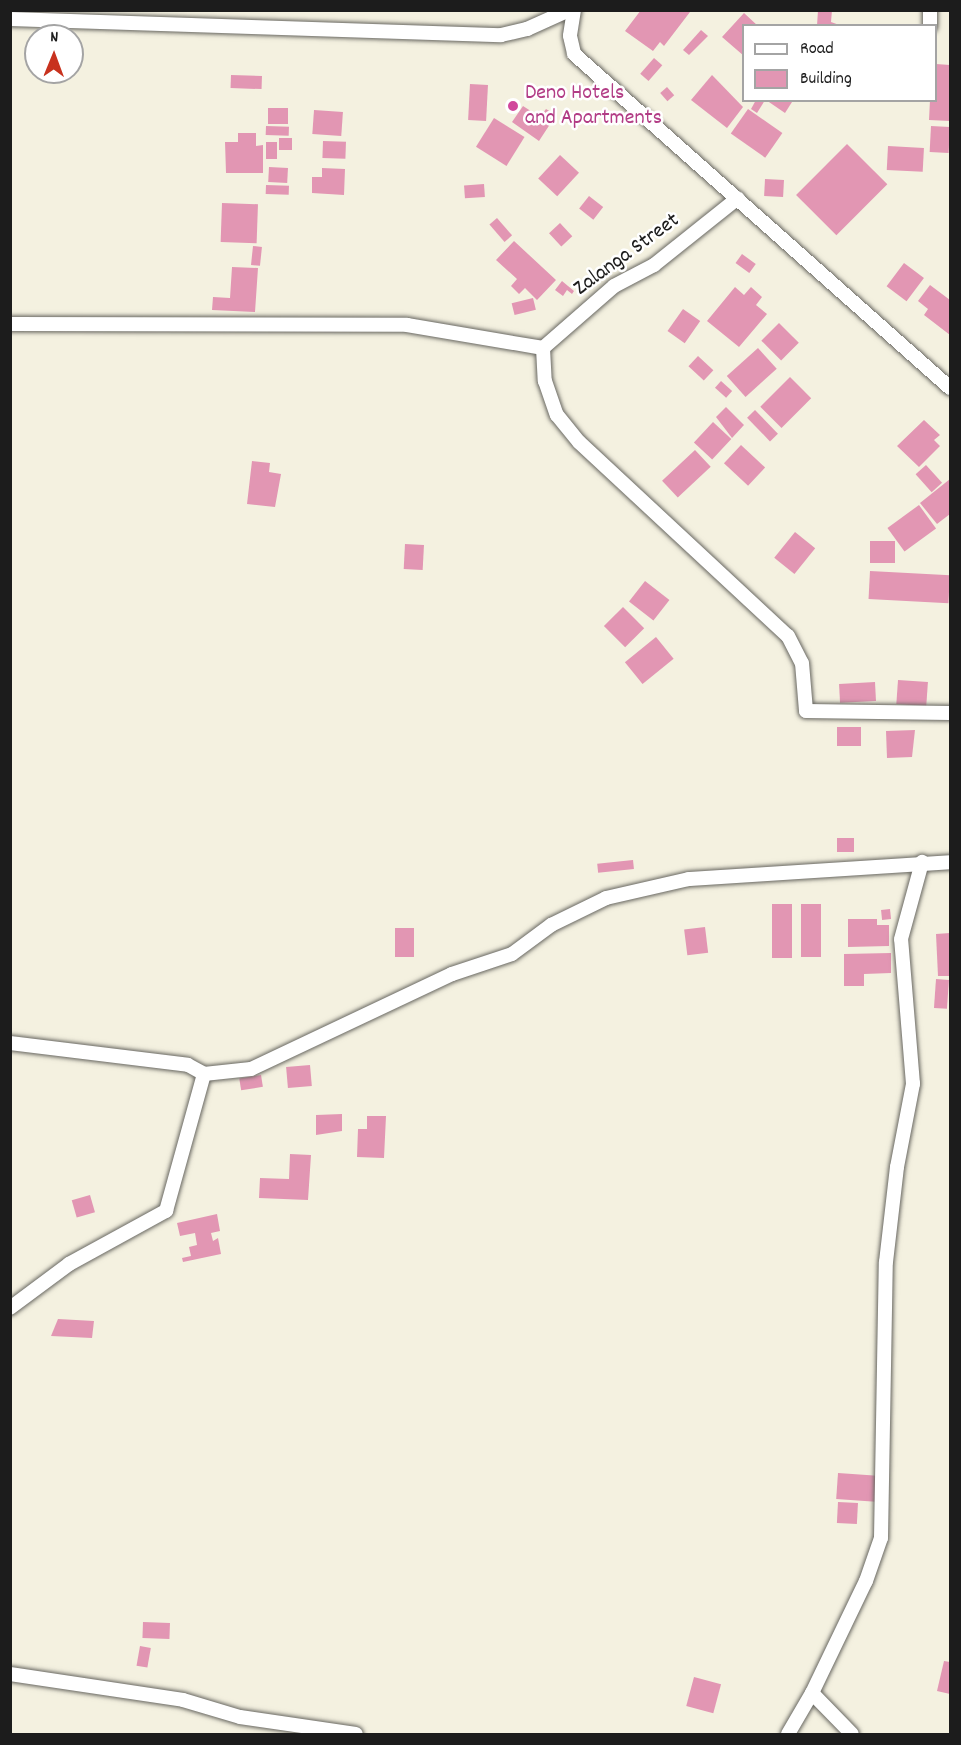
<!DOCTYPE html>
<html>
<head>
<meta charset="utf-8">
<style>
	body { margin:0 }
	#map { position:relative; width:961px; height:1745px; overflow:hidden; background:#f4f1e0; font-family:Dekko,sans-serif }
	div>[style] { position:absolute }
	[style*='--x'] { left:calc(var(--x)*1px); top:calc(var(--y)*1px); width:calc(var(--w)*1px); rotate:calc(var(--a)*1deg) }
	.building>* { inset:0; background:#e296b3; transform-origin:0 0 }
	.roads { filter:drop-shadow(0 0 2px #686761) drop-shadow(0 0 2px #686761) }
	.minor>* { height:14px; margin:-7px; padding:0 7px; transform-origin:7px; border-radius:7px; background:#fff }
	.dots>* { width:16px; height:16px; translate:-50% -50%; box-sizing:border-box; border:3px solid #fff; border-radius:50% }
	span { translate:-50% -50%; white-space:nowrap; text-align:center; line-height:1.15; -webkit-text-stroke:5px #fff; paint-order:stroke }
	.hotel-label { font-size:22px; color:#b23c85 }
	.left { translate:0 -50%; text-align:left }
	.street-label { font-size:22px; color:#1c1c1c }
	.frame { position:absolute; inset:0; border:12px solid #1c1c1c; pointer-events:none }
	.legend { position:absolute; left:742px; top:24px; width:195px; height:78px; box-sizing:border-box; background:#fff; border:2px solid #a4a4a4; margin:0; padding:8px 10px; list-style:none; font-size:18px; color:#1c1c1c }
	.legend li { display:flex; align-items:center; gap:12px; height:30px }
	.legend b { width:30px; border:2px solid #a4a4a4 }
	.north { position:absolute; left:24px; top:24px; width:60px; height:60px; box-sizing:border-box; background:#fff; border:2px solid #a4a4a4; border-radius:50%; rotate:1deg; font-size:16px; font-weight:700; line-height:24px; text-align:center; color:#1c1c1c }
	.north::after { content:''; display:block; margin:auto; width:21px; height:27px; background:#c8321e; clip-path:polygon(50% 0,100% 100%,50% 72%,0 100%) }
</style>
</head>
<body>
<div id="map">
	<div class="building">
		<div style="clip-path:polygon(641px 10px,688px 10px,690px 12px,664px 46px,660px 42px,653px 51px,625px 31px)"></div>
		<div style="clip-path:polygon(818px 10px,832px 10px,831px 22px,842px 26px,817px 26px)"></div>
		<div style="clip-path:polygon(744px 13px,758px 26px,744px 26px,744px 56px,722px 37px)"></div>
		<div style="clip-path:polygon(701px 30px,708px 36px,689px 55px,683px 50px)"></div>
		<div style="left:654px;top:58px;width:11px;height:21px;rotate:41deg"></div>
		<div style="clip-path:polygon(936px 64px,950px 65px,950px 121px,929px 120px,930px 100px,936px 100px)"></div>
		<div style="left:231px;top:75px;width:31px;height:13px;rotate:2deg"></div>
		<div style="clip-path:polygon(712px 75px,743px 107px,727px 128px,691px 100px)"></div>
		<div style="left:470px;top:84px;width:18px;height:36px;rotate:3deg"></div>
		<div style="left:667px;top:87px;width:11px;height:9px;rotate:49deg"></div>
		<div style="clip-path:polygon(756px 100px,765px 100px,757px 113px,751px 109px)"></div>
		<div style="clip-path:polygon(766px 100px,790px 100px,792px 102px,785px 113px)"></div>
		<div style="clip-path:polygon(523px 106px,540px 117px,546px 109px,556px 115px,539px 141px,512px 122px)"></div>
		<div style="left:268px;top:108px;width:20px;height:16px"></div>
		<div style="left:748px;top:109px;width:42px;height:30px;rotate:35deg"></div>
		<div style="left:314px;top:110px;width:29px;height:24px;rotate:4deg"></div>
		<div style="left:494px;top:118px;width:36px;height:34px;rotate:32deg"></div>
		<div style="left:266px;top:126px;width:23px;height:9px;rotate:2deg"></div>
		<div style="left:931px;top:126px;width:19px;height:26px;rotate:3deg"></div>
		<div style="clip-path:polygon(238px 133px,256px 133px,256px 146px,263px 145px,263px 173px,226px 173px,225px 142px,238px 142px)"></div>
		<div style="left:292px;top:138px;width:12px;height:13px;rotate:90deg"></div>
		<div style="left:323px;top:141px;width:23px;height:17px;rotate:2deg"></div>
		<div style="left:266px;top:142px;width:11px;height:17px"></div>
		<div style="left:847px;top:144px;width:57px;height:72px;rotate:45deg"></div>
		<div style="left:888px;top:146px;width:36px;height:24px;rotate:3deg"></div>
		<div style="left:560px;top:155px;width:26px;height:32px;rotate:43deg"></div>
		<div style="left:269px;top:167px;width:19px;height:15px;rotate:3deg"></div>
		<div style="clip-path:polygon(322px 168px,345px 169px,344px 195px,312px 193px,312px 177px,322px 177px)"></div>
		<div style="left:765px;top:179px;width:19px;height:17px;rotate:3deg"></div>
		<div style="left:484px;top:184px;width:13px;height:20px;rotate:86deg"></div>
		<div style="left:266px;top:185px;width:23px;height:9px;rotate:2deg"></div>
		<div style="left:589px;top:196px;width:18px;height:16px;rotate:38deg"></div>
		<div style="left:222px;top:203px;width:36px;height:39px;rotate:2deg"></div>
		<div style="left:497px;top:218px;width:23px;height:10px;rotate:49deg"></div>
		<div style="left:560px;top:223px;width:18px;height:15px;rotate:47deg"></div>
		<div style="clip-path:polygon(514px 241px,556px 280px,537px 300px,525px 288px,519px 294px,511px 286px,517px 279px,496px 260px)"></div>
		<div style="left:253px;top:246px;width:9px;height:19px;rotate:6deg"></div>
		<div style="left:742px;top:254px;width:17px;height:11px;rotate:36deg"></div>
		<div style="left:904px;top:263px;width:25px;height:29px;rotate:37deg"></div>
		<div style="clip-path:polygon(232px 267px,258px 268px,255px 312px,212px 310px,213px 297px,230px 298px)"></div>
		<div style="clip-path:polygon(562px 281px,574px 291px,572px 294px,567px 290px,563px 296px,555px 290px)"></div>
		<div style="clip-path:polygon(930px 285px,950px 300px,950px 335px,924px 315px,928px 309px,918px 301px)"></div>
		<div style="clip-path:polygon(735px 287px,744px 295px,751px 287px,762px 297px,756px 305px,767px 314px,739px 347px,707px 321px)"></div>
		<div style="left:533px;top:298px;width:12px;height:22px;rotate:76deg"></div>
		<div style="left:683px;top:309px;width:21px;height:27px;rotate:35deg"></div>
		<div style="left:779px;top:323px;width:28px;height:25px;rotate:45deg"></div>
		<div style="left:758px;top:348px;width:28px;height:42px;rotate:48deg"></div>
		<div style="left:698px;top:356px;width:21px;height:14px;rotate:43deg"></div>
		<div style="left:790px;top:377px;width:30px;height:42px;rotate:45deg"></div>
		<div style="left:721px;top:381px;width:15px;height:9px;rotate:42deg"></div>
		<div style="clip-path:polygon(726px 407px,744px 425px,732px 438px,716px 417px)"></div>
		<div style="left:755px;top:410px;width:33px;height:11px;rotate:46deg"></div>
		<div style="clip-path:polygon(924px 420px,940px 435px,934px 440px,940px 446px,919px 467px,897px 446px)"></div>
		<div style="left:713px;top:422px;width:25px;height:28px;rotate:43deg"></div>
		<div style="left:741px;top:445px;width:33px;height:25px;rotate:43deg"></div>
		<div style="left:695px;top:450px;width:23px;height:45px;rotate:47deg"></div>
		<div style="clip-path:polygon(252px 461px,270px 463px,269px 472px,281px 474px,275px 507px,247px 504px)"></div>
		<div style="left:926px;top:465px;width:24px;height:14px;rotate:48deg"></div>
		<div style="clip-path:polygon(950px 479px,950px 514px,937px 524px,920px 503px)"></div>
		<div style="left:919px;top:505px;width:29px;height:39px;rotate:54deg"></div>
		<div style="left:795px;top:532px;width:26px;height:33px;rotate:39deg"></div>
		<div style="left:870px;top:541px;width:25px;height:22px"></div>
		<div style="left:405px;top:544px;width:19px;height:25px;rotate:3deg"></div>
		<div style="left:870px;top:571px;width:80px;height:28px;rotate:3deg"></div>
		<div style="left:645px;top:581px;width:31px;height:26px;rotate:38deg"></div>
		<div style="left:623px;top:607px;width:30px;height:27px;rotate:45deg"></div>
		<div style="left:656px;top:637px;width:28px;height:40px;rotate:51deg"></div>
		<div style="left:898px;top:680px;width:30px;height:24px;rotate:4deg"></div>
		<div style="left:875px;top:682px;width:19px;height:36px;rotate:87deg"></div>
		<div style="left:837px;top:727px;width:24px;height:19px"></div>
		<div style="clip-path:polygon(915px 730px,912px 757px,887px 758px,886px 731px)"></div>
		<div style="left:837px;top:838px;width:17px;height:14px"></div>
		<div style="left:633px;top:860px;width:9px;height:36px;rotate:84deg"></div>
		<div style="left:772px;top:904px;width:20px;height:54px"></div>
		<div style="left:801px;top:904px;width:20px;height:53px"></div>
		<div style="left:890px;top:909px;width:10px;height:9px;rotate:84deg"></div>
		<div style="clip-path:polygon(848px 919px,877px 919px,877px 925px,889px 925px,889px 946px,848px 947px)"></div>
		<div style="left:705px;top:927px;width:26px;height:21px;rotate:83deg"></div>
		<div style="left:395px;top:928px;width:19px;height:29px"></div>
		<div style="clip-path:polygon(950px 933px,950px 976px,938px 976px,936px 934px)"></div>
		<div style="clip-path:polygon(891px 953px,891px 973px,864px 974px,864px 986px,844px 986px,844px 954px)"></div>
		<div style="left:936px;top:979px;width:13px;height:29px;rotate:4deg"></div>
		<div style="left:310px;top:1065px;width:21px;height:24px;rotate:85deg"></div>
		<div style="left:261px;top:1075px;width:12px;height:22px;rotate:81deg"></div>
		<div style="clip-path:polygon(342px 1114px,342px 1131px,316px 1135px,316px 1115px)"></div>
		<div style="clip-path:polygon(367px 1116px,386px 1116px,384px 1158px,357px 1157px,358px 1129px,367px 1129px)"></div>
		<div style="clip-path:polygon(290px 1154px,311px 1155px,308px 1200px,259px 1198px,260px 1178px,289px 1179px)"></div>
		<div style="left:90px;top:1195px;width:18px;height:19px;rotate:74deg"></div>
		<div style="clip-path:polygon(217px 1214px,220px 1231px,211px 1233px,213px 1241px,218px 1238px,221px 1254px,183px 1262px,182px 1258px,191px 1256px,189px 1247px,197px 1245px,195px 1233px,180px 1236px,177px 1223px)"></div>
		<div style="clip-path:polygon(58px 1319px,94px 1321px,92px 1338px,51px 1336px)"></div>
		<div style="left:838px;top:1473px;width:43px;height:26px;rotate:4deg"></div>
		<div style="left:838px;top:1502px;width:20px;height:21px;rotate:3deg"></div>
		<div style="left:143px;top:1622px;width:27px;height:16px;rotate:2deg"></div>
		<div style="left:140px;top:1646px;width:11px;height:20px;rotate:10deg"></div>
		<div style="clip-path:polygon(944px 1661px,950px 1662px,950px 1694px,937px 1691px)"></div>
		<div style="left:694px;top:1677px;width:28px;height:30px;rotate:15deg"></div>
	</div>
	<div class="roads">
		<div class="minor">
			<div style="--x:574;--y:10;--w:26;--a:99"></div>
			<div style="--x:570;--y:36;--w:18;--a:77"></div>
			<div style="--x:574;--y:54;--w:503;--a:41.61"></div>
			<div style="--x:10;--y:19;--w:491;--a:1.9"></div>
			<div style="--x:501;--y:35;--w:27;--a:-13"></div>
			<div style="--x:527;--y:29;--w:46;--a:-24.3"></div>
			<div style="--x:930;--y:26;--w:16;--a:-90"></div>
			<div style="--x:10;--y:324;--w:397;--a:0.1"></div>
			<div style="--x:407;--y:325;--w:138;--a:9.6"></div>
			<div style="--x:543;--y:348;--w:33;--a:87"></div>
			<div style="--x:545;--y:381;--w:36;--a:71"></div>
			<div style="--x:557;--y:415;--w:35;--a:51"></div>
			<div style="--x:579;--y:442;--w:285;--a:42.9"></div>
			<div style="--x:788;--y:636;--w:30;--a:63"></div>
			<div style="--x:802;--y:663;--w:48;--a:85.2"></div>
			<div style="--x:806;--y:711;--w:144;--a:0.8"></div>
			<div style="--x:543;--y:348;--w:94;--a:-41.1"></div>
			<div style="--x:614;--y:286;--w:45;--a:-27.7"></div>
			<div style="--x:654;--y:265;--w:107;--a:-38.6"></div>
			<div style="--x:10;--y:1043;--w:179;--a:7"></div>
			<div style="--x:188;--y:1065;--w:18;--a:29"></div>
			<div style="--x:10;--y:1308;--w:74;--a:-36.7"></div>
			<div style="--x:69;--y:1264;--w:111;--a:-28.7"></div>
			<div style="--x:166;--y:1211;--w:142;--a:-74.5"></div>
			<div style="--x:204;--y:1074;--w:47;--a:-6.1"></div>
			<div style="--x:251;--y:1069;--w:222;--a:-25.3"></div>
			<div style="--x:452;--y:974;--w:63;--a:-18.4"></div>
			<div style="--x:512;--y:954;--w:49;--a:-36.6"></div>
			<div style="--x:551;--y:925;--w:61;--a:-26.1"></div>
			<div style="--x:606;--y:898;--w:85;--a:-12.9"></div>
			<div style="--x:689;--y:879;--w:262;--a:-3.7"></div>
			<div style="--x:10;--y:1674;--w:175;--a:8.5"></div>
			<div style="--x:183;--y:1700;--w:59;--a:16.6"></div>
			<div style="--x:240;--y:1717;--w:117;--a:8.3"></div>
			<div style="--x:812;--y:1693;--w:57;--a:45.7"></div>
			<div style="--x:788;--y:1734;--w:48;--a:-59.7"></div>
			<div style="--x:812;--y:1693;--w:124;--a:-64.3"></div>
			<div style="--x:866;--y:1581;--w:46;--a:-70.8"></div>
			<div style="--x:881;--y:1538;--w:276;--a:-89"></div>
			<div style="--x:886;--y:1262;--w:96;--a:-83.4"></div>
			<div style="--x:897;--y:1167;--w:85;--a:-79.1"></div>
			<div style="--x:913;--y:1084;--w:145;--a:-94.7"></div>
			<div style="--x:901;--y:939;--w:80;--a:-74.7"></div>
		</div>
	</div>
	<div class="dots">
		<div style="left:513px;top:106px;background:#d1479c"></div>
	</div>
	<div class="hotel-label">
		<span class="left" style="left:525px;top:106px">Deno Hotels<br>and Apartments</span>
	</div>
	<div class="street-label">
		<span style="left:627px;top:255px;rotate:-36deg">Zalanga Street</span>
	</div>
	<div class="frame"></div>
	<ul class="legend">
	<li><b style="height:8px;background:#fff"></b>Road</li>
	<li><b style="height:16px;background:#e296b3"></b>Building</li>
	</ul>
	<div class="north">N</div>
</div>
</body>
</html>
